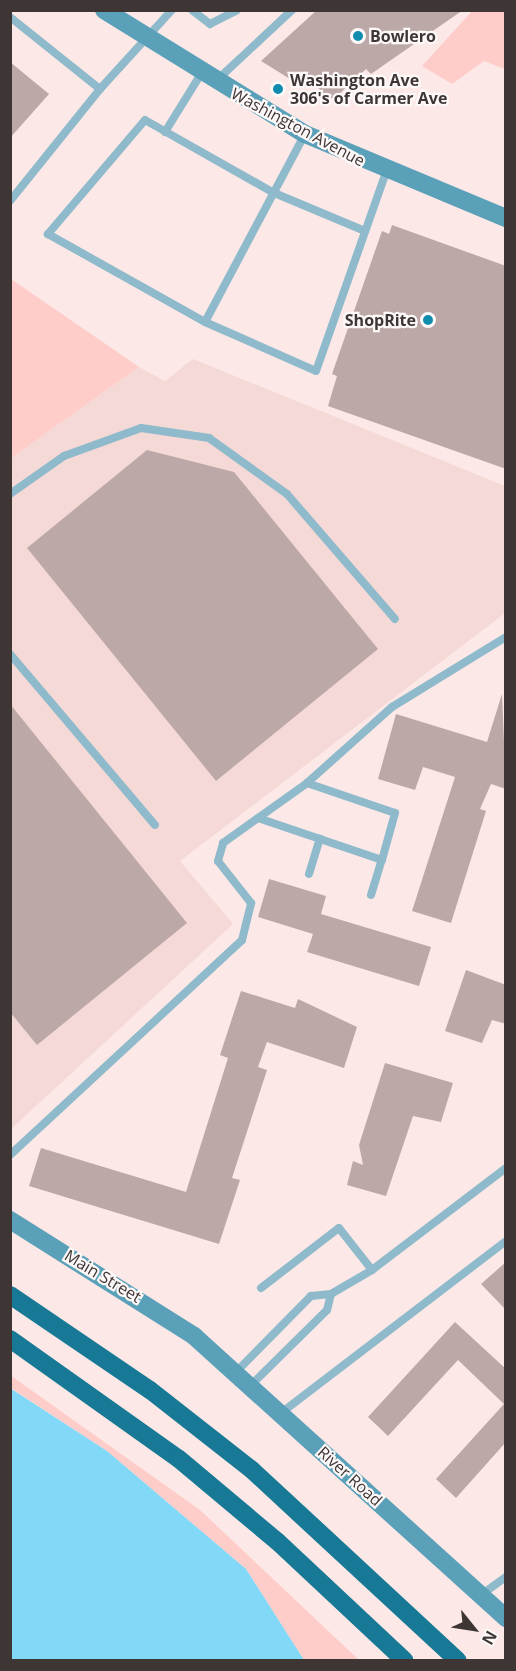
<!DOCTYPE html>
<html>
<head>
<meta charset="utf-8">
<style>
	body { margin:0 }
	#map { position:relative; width:516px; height:1671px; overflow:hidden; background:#fce8e6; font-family:"Open Sans",sans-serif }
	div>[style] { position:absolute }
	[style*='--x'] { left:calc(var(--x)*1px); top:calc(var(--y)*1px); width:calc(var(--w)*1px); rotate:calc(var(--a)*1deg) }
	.built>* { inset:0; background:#f5d9d6 }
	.green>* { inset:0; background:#fecdc9 }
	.water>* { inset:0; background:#82d8f7 }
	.building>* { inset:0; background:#bca9a7 }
	.lane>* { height:8px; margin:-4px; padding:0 4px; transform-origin:4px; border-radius:4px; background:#8ebacb }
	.secondary>* { height:18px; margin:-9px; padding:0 9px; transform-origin:9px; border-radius:9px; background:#5aa0b9 }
	.highway>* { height:18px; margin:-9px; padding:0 9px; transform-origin:9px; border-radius:9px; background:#187996 }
	.dots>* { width:16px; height:16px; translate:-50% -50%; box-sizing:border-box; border:3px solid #fef9f9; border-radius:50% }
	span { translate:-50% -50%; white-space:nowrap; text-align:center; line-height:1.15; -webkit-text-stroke:4.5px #fef9f9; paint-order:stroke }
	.poi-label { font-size:16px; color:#3e3635; font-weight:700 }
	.left { translate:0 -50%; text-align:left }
	.right { translate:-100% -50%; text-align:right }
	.street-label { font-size:16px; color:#3e3635 }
	.frame { position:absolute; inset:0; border:12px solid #3e3635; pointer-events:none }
	.north { position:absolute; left:444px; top:1599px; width:60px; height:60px; -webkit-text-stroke:4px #fef9f9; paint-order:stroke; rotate:120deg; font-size:16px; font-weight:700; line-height:24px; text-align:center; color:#3e3635 }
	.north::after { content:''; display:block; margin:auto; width:21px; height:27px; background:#3e3635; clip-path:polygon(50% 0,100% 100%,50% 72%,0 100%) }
</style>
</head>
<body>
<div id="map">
	<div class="built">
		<div style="clip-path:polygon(193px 359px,505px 486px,505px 613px,180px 861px,233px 924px,11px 1129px,11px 458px,139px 367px,165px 381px)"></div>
	</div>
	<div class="green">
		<div style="clip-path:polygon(473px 10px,505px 11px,505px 69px,484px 61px,452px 84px,422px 66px)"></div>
		<div style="clip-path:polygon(11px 279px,139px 367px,11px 458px,10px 458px)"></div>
		<div style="clip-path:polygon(10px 1375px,200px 1510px,359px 1660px,304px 1660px,246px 1569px,107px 1451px,11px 1388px)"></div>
	</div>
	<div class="water">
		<div style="clip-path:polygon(10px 1388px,107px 1451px,246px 1569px,304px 1660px,11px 1660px)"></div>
	</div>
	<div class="building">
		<div style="clip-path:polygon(317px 10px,463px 10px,371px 74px,366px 69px,335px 98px,327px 98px,311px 80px,303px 87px,261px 61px)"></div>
		<div style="clip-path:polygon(10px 62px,49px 94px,10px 138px)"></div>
		<div style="clip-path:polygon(392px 225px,506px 266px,506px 469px,328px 406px,337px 376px,332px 374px,382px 231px,389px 234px)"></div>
		<div style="clip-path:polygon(147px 450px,234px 472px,378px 649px,216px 781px,27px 548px)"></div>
		<div style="clip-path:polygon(502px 694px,506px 789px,491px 784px,480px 809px,486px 811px,451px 923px,412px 911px,455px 777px,423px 767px,415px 790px,378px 779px,396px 714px,487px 742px)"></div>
		<div style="clip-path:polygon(10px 704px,187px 923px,37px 1045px,10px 1012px)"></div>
		<div style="clip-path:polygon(269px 879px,326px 896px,321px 914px,431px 947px,419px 986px,307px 952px,313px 934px,258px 917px)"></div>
		<div style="clip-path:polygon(466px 970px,506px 985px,506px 1024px,492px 1020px,482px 1043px,445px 1031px)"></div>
		<div style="clip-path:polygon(241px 991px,295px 1008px,298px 999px,357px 1027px,344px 1068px,267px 1042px,258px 1067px,267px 1070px,232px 1178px,240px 1180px,219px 1244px,29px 1186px,41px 1148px,186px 1192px,228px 1058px,220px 1055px)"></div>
		<div style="clip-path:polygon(385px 1063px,453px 1083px,441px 1122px,413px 1116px,386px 1196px,347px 1185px,353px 1161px,363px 1165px,359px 1145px)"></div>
		<div style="clip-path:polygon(506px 1262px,506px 1310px,481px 1284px)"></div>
		<div style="clip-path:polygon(455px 1322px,506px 1369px,506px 1442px,456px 1498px,436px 1479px,504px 1404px,458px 1360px,388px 1436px,368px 1417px)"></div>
	</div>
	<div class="lane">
		<div style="--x:192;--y:10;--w:23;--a:38"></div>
		<div style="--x:210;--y:24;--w:30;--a:-27"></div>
		<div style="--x:10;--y:17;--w:115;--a:38.7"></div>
		<div style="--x:217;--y:80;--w:103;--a:-43"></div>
		<div style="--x:165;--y:132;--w:68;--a:-58.2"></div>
		<div style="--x:10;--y:201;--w:144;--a:-51.2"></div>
		<div style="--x:100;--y:89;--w:107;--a:-47.7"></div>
		<div style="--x:365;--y:231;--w:99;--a:-157.3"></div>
		<div style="--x:274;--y:193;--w:148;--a:-150.5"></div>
		<div style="--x:145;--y:120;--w:150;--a:130.4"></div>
		<div style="--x:48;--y:234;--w:180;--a:29.3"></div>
		<div style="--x:205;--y:322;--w:121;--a:23.8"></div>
		<div style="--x:316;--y:371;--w:211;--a:-70.6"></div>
		<div style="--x:205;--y:322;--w:213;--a:-62"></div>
		<div style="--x:10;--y:494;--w:66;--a:-35.1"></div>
		<div style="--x:64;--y:456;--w:82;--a:-20"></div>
		<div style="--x:141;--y:428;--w:69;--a:8.4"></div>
		<div style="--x:209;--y:438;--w:96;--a:35.7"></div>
		<div style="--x:287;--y:494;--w:165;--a:49.2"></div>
		<div style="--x:10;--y:654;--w:224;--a:49.7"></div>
		<div style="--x:258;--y:818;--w:131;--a:18.7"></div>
		<div style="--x:382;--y:860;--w:49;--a:-74.5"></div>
		<div style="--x:395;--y:813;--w:93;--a:-161.2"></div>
		<div style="--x:309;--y:874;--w:37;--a:-73"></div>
		<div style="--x:371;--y:895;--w:37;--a:-73"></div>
		<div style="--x:10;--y:1155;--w:316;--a:-42.8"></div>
		<div style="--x:242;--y:940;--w:38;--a:-76"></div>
		<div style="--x:251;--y:903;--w:53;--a:-128.2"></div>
		<div style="--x:218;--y:861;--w:19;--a:-74"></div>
		<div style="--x:223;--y:843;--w:103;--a:-35.5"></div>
		<div style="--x:307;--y:783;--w:114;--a:-41.8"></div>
		<div style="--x:392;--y:707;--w:134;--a:-31.6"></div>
		<div style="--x:261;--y:1288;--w:98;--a:-37.6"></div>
		<div style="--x:339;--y:1228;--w:53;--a:51.8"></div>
		<div style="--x:235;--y:1373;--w:108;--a:-45.4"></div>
		<div style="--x:311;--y:1296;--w:20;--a:-6"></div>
		<div style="--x:331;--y:1294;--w:48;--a:-30.3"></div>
		<div style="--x:372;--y:1270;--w:168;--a:-37.3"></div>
		<div style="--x:250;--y:1386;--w:108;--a:-44.6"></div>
		<div style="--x:327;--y:1310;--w:16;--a:-76"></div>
		<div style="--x:281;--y:1413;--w:283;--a:-37.4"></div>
		<div style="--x:481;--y:1595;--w:31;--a:-36"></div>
	</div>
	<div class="secondary">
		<div style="--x:104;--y:10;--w:236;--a:31.7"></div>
		<div style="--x:305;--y:134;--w:218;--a:22.7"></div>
		<div style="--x:10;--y:1220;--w:218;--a:32.2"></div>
		<div style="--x:194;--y:1336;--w:421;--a:42.1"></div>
	</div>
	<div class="highway">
		<div style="--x:10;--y:1295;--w:169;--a:34.2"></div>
		<div style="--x:150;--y:1390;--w:130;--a:38.1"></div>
		<div style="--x:252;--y:1470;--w:280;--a:42.8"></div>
		<div style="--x:10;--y:1339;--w:207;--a:35.4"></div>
		<div style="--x:179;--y:1459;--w:129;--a:40"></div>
		<div style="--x:278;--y:1542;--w:173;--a:43.1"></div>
	</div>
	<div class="dots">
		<div style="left:358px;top:36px;background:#108cae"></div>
		<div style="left:278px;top:89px;background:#108cae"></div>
		<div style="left:428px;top:320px;background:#108cae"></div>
	</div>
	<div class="poi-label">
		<span class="left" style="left:370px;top:36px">Bowlero</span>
		<span class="left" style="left:290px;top:89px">Washington Ave<br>306's of Carmer Ave</span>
		<span class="right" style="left:416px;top:320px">ShopRite</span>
	</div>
	<div class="street-label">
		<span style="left:298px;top:127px;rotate:28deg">Washington Avenue</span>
		<span style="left:103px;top:1276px;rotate:31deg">Main Street</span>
		<span style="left:350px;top:1476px;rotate:42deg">River Road</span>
	</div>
	<div class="frame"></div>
	<div class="north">N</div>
</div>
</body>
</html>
